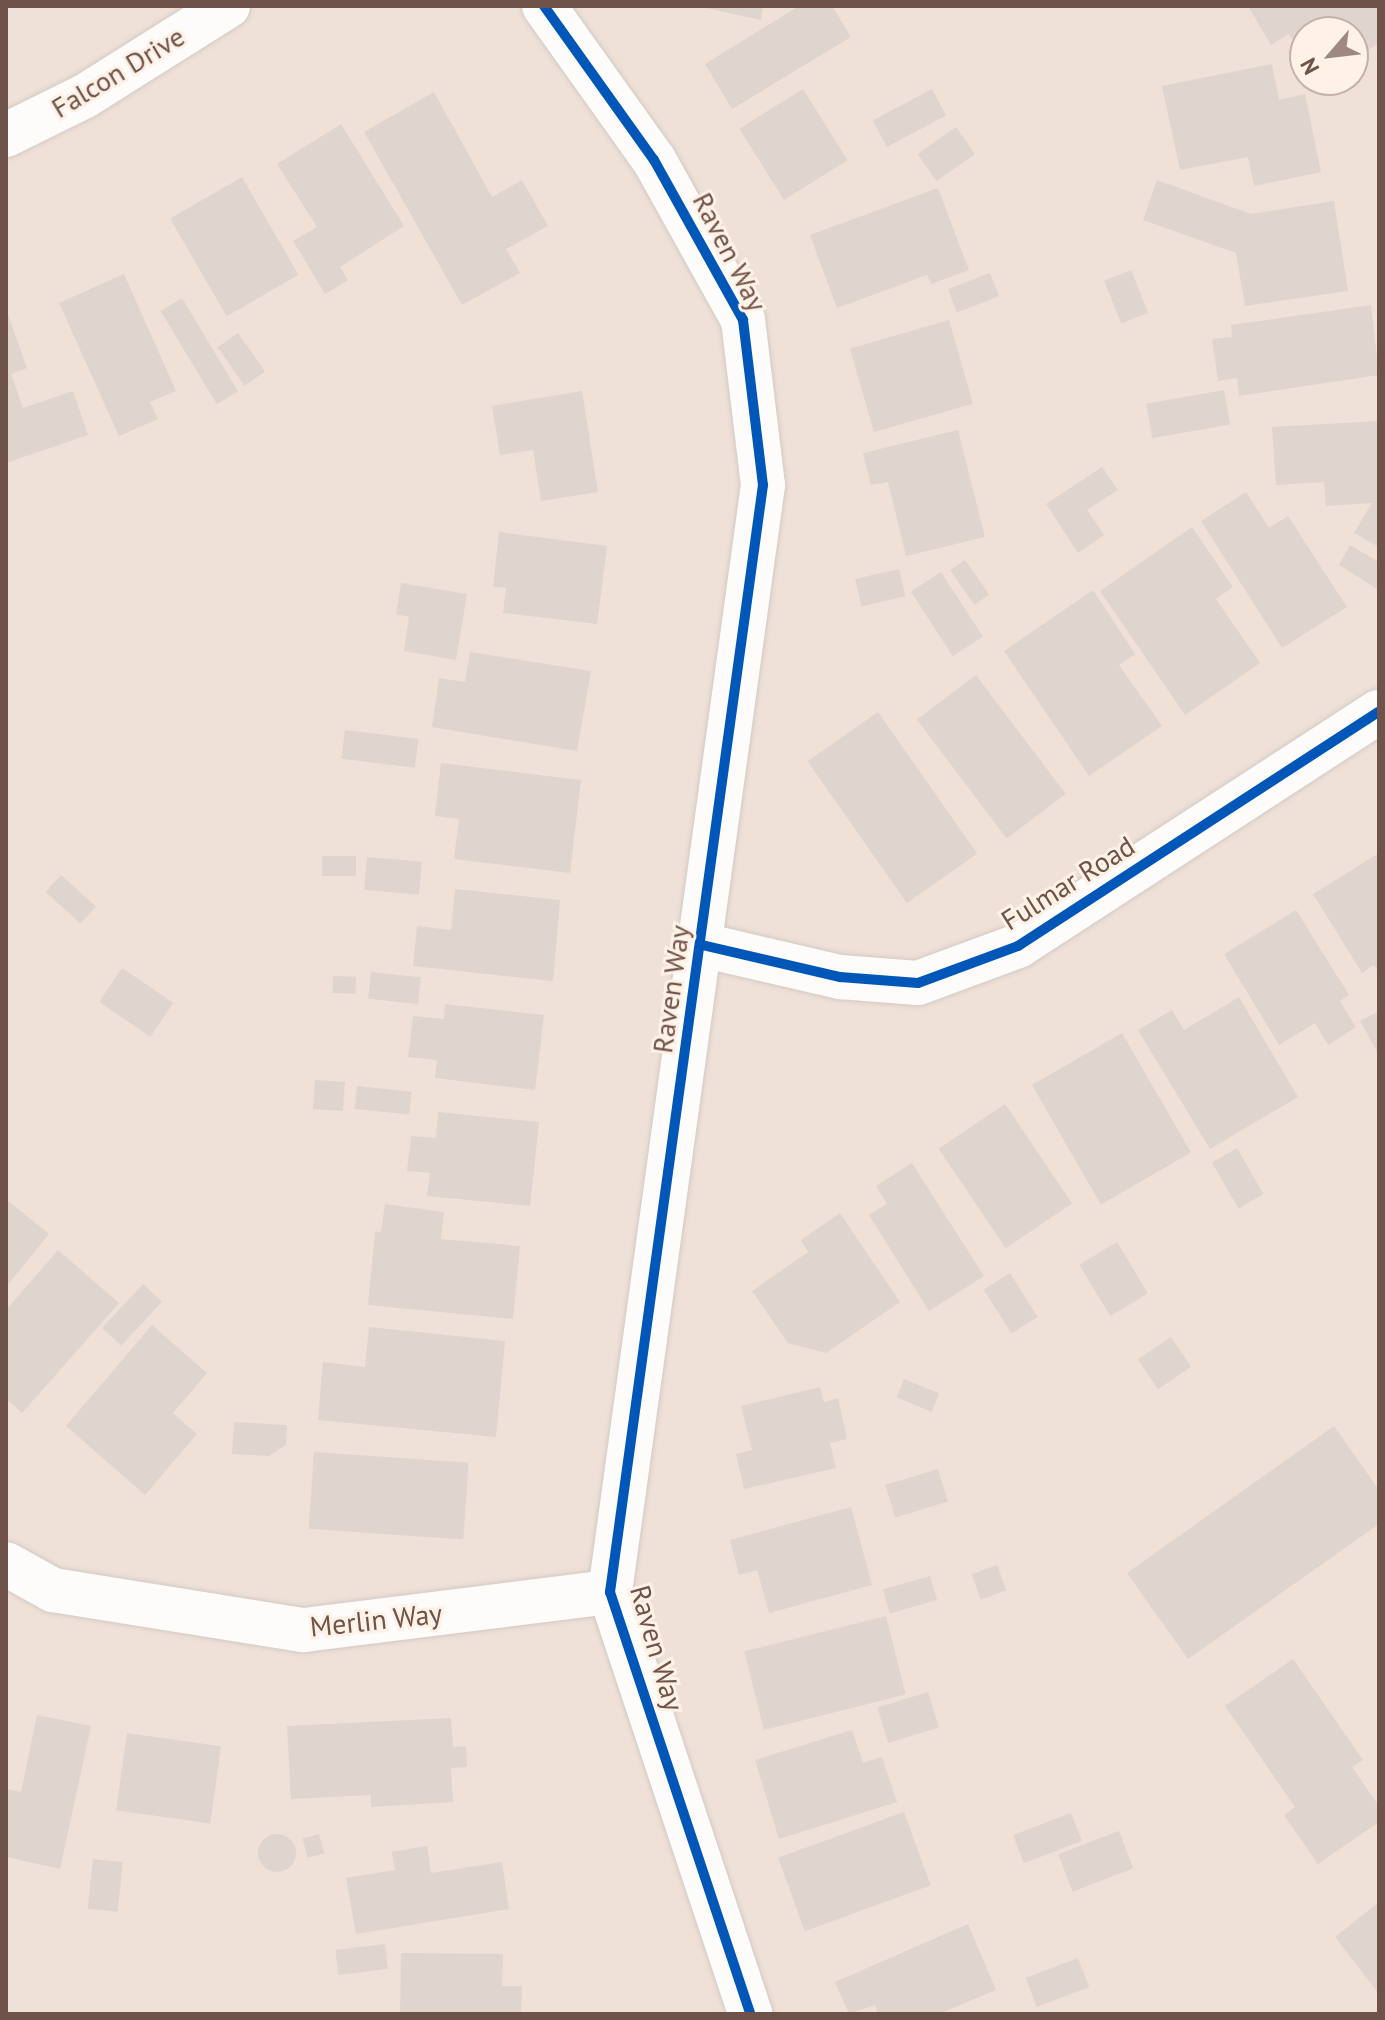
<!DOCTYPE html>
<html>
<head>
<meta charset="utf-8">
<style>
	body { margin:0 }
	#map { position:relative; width:1385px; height:2020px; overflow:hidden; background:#f4ede7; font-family:"PT Sans",sans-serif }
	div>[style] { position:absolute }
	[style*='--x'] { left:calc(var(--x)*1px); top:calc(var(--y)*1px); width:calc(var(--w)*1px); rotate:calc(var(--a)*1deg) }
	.residential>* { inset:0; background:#efe1d7 }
	.building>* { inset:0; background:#e0d4cf; transform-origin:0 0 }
	.round { border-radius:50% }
	.roads { filter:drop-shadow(0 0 2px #d3cac5) drop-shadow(0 0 2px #d3cac5) }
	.street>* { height:44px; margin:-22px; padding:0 22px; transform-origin:22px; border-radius:22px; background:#fdfcfb }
	.cycleway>* { height:10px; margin:-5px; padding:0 5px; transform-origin:5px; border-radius:5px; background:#0057b8 }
	span { translate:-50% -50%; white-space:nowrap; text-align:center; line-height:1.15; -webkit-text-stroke:6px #fef1e6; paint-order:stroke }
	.street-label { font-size:28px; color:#6f524a }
	.frame { position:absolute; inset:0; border:8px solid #6f524a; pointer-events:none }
	.north { position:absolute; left:1289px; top:16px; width:80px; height:80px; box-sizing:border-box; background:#fef1e6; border:2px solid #c5b1a8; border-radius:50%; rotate:242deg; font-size:22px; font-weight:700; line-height:32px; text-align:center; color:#6f524a }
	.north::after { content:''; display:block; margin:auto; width:28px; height:36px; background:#9e8881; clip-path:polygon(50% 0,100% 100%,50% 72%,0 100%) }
</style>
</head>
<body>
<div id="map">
	<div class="residential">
		<div style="clip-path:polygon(evenodd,6px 6px,1379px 6px,1379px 2014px,6px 2014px,6px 6px,1305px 32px,1353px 32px,1353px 80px,1305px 80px,1305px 32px)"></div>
	</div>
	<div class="building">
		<div style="clip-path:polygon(697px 6px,763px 6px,761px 20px)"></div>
		<div style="clip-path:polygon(799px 6px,832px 6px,851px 37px,732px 109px,705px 64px)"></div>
		<div style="clip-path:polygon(1248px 6px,1379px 6px,1379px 43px,1353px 59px,1353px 32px,1305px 32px,1305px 60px,1289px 34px,1271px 45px)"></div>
		<div style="clip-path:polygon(1272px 64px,1279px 100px,1305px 94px,1321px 172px,1254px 186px,1248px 157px,1180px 170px,1162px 86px)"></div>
		<div style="left:803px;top:89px;width:84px;height:75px;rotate:58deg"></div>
		<div style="left:932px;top:89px;width:30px;height:67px;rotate:62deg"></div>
		<div style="clip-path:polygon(434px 92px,492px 197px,522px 180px,548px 226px,506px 249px,520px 273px,462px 305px,364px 132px)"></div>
		<div style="clip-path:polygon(341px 124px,404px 226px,340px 267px,348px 280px,325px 294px,293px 241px,317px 227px,277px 164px)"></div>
		<div style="left:956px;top:127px;width:33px;height:47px;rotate:55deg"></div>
		<div style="left:242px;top:177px;width:113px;height:83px;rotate:60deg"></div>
		<div style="clip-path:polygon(1157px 180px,1251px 214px,1334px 201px,1348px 291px,1245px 306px,1236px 253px,1143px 220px)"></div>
		<div style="clip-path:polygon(938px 188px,969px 270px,931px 284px,927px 275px,837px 308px,810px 235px)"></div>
		<div style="left:1131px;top:270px;width:46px;height:29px;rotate:68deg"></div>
		<div style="left:990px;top:273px;width:25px;height:45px;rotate:69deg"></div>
		<div style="clip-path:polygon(124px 274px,176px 391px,150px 402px,158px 419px,119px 436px,59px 303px)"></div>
		<div style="left:182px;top:298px;width:109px;height:25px;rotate:59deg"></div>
		<div style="clip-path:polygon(1371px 305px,1379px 375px,1239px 396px,1237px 378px,1218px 381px,1212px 339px,1232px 337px,1231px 325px)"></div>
		<div style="clip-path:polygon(6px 309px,27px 368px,11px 374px,23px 408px,73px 391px,88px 435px,6px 463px)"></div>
		<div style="left:949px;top:320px;width:87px;height:103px;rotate:74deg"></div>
		<div style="left:238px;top:333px;width:47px;height:25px;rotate:55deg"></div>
		<div style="left:1224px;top:390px;width:35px;height:79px;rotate:80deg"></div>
		<div style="clip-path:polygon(582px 391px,598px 492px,541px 501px,533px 450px,500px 455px,492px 406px)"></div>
		<div style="clip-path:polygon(1379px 421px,1379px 547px,1354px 533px,1372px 503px,1326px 506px,1324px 482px,1276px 485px,1272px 427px)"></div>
		<div style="clip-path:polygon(958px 430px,985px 537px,906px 556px,888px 482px,871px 485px,863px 453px)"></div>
		<div style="clip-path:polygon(1102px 467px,1118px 490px,1087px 510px,1104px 535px,1078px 553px,1046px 504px)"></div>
		<div style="clip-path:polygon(1246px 492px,1269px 528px,1288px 516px,1347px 607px,1282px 648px,1201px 521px)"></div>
		<div style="clip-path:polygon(1192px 527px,1233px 587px,1216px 599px,1260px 663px,1185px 715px,1100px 591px)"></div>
		<div style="clip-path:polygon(499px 532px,607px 546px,597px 624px,503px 613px,506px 588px,493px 587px)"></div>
		<div style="clip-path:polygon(1350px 545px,1379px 562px,1379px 590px,1339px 565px)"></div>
		<div style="left:965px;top:560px;width:42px;height:18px;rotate:55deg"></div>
		<div style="left:899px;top:569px;width:28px;height:45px;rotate:77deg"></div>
		<div style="left:941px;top:572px;width:77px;height:36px;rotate:57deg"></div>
		<div style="clip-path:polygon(401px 583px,467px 594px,456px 660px,404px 651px,409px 617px,396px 614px)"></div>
		<div style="clip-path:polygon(1093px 590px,1135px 654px,1119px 665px,1162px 726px,1089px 776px,1004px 651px)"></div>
		<div style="clip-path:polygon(470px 652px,591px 671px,577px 751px,432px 727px,439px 678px,465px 682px)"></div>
		<div style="left:976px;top:675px;width:149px;height:74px;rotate:53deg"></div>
		<div style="left:878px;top:712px;width:173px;height:86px;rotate:55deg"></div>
		<div style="left:345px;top:730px;width:74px;height:29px;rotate:7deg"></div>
		<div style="clip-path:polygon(441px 763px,581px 780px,570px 873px,454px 859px,459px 819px,435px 816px)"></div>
		<div style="clip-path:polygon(1379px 853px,1379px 973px,1374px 965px,1362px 973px,1313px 894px)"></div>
		<div style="left:322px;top:856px;width:34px;height:20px"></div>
		<div style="left:367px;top:857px;width:55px;height:33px;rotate:5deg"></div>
		<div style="left:61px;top:875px;width:47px;height:23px;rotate:42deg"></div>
		<div style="clip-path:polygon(455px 889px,560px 900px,553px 981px,413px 966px,417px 926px,451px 930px)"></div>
		<div style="clip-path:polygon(1296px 910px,1349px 995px,1340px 1001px,1356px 1027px,1328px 1045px,1315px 1023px,1279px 1045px,1224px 954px)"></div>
		<div style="left:122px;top:968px;width:62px;height:41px;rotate:34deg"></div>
		<div style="left:371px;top:972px;width:50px;height:27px;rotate:6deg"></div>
		<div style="left:333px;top:976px;width:23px;height:17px;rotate:2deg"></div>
		<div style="clip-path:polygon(1239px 997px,1298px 1097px,1210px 1149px,1138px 1030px,1172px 1010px,1184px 1030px)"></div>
		<div style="clip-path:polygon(445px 1004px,544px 1015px,535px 1090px,435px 1078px,437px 1060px,408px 1057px,413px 1016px,444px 1019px)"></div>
		<div style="clip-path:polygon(1379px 1011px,1379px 1055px,1360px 1021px)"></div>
		<div style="left:1122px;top:1033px;width:138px;height:104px;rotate:60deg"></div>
		<div style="left:315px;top:1080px;width:30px;height:29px;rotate:4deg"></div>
		<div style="left:357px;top:1086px;width:55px;height:23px;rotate:6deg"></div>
		<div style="left:1005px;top:1104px;width:120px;height:80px;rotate:56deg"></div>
		<div style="clip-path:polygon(438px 1112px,539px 1122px,530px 1206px,427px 1196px,430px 1173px,407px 1171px,411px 1136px,436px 1138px)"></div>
		<div style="left:1237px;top:1148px;width:53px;height:29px;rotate:60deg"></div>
		<div style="clip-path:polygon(912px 1163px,984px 1276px,929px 1311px,869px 1215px,887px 1204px,876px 1186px)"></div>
		<div style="clip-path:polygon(6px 1199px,49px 1234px,6px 1287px)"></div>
		<div style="clip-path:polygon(385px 1204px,444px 1212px,441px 1239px,520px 1246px,513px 1319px,368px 1305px,375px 1232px,381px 1232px)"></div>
		<div style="clip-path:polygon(840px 1213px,900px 1302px,826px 1353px,788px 1343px,752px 1291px,808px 1252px,801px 1240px)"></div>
		<div style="left:1117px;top:1242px;width:60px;height:44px;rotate:59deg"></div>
		<div style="clip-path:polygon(58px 1250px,119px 1303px,22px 1413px,6px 1399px,6px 1310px)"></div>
		<div style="left:1010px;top:1273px;width:52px;height:31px;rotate:58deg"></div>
		<div style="left:143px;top:1284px;width:26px;height:60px;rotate:43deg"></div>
		<div style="clip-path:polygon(152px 1325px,207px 1373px,173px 1413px,197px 1434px,145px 1495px,66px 1426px)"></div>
		<div style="clip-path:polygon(369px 1327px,505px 1341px,496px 1437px,318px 1420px,323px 1362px,365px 1367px)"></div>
		<div style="left:1171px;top:1337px;width:36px;height:40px;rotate:56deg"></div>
		<div style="left:904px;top:1379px;width:38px;height:20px;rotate:22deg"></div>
		<div style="clip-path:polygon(820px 1387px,824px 1402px,838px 1398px,847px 1439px,830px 1443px,836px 1468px,744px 1489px,736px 1454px,752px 1450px,741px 1406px)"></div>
		<div style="clip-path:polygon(234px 1422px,287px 1425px,286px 1445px,269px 1456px,232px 1454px)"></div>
		<div style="clip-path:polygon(1334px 1426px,1379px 1490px,1379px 1524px,1188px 1659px,1127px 1573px)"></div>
		<div style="left:314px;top:1452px;width:155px;height:77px;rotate:4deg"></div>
		<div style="left:938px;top:1469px;width:34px;height:55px;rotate:73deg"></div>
		<div style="clip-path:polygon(851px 1507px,872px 1585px,769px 1613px,757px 1570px,739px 1575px,730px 1540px)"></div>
		<div style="left:997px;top:1565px;width:27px;height:27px;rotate:70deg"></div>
		<div style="left:930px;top:1576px;width:25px;height:49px;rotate:74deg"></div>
		<div style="left:886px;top:1616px;width:81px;height:146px;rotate:76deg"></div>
		<div style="clip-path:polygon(1293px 1659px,1363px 1760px,1352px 1767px,1379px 1806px,1379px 1822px,1318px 1864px,1284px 1815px,1295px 1807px,1225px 1706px)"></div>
		<div style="left:928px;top:1692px;width:37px;height:53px;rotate:73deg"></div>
		<div style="clip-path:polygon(37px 1715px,91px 1726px,60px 1869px,6px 1857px,6px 1789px,21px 1792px)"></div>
		<div style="clip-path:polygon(451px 1718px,453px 1747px,466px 1746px,467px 1767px,451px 1768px,453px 1802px,371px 1807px,371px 1795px,291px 1799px,287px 1726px)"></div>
		<div style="clip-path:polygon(852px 1730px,863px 1763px,882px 1757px,897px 1802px,779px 1839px,755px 1760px)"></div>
		<div style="left:127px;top:1733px;width:95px;height:78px;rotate:8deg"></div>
		<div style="left:904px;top:1812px;width:78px;height:134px;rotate:70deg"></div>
		<div style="left:1071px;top:1813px;width:30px;height:62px;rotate:69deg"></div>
		<div style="left:1119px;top:1831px;width:40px;height:65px;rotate:69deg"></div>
		<div style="left:319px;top:1834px;width:20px;height:17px;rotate:75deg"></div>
		<div class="round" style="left:258px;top:1834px;width:38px;height:38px"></div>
		<div style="clip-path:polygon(427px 1846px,431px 1873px,502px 1862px,509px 1909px,356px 1934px,346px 1878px,395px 1870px,392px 1852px)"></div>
		<div style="left:93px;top:1859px;width:30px;height:50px;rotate:6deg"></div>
		<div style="clip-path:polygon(1379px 1902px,1379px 1994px,1335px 1937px)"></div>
		<div style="clip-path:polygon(968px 1924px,996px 1990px,939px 2014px,878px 2014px,875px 2005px,849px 2014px,835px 1982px)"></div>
		<div style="left:385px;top:1944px;width:25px;height:50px;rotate:83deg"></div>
		<div style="clip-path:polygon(401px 1953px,503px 1954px,502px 1986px,522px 1986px,521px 2014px,400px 2014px)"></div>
		<div style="left:1078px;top:1958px;width:31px;height:56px;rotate:69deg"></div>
	</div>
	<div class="roads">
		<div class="street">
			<div style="--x:544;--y:6;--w:189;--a:54.5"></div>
			<div style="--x:654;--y:160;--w:183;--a:60.9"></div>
			<div style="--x:743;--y:320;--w:166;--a:83.1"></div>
			<div style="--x:763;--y:485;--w:1118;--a:97.87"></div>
			<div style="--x:610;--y:1592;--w:445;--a:71.6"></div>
			<div style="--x:6;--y:135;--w:88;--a:-26.3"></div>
			<div style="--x:85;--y:96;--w:169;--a:-32.2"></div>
			<div style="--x:702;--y:945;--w:142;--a:13.1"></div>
			<div style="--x:840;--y:977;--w:78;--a:4.4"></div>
			<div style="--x:918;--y:983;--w:107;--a:-20.3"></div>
			<div style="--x:1018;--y:946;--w:430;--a:-33"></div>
			<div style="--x:6;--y:1564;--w:54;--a:29"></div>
			<div style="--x:53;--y:1590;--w:254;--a:9.1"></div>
			<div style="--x:304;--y:1630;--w:308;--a:-7.1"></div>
		</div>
	</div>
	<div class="cycleway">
		<div style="--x:544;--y:6;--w:189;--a:54.5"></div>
		<div style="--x:654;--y:160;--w:183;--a:60.9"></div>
		<div style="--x:743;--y:320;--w:166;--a:83.1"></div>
		<div style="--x:763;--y:485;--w:1118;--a:97.87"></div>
		<div style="--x:610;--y:1592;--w:445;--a:71.6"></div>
		<div style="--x:702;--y:945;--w:142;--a:13.1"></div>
		<div style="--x:840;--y:977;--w:78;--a:4.4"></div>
		<div style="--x:918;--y:983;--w:107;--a:-20.3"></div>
		<div style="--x:1018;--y:946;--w:430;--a:-33"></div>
	</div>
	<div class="street-label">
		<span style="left:118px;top:72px;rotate:-31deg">Falcon Drive</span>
		<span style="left:730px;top:252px;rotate:63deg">Raven Way</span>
		<span style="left:1068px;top:883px;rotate:-32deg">Fulmar Road</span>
		<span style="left:671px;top:989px;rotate:-82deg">Raven Way</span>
		<span style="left:376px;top:1620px;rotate:-6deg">Merlin Way</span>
		<span style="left:657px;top:1648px;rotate:74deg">Raven Way</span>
	</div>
	<div class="frame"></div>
	<div class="north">N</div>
</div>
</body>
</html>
